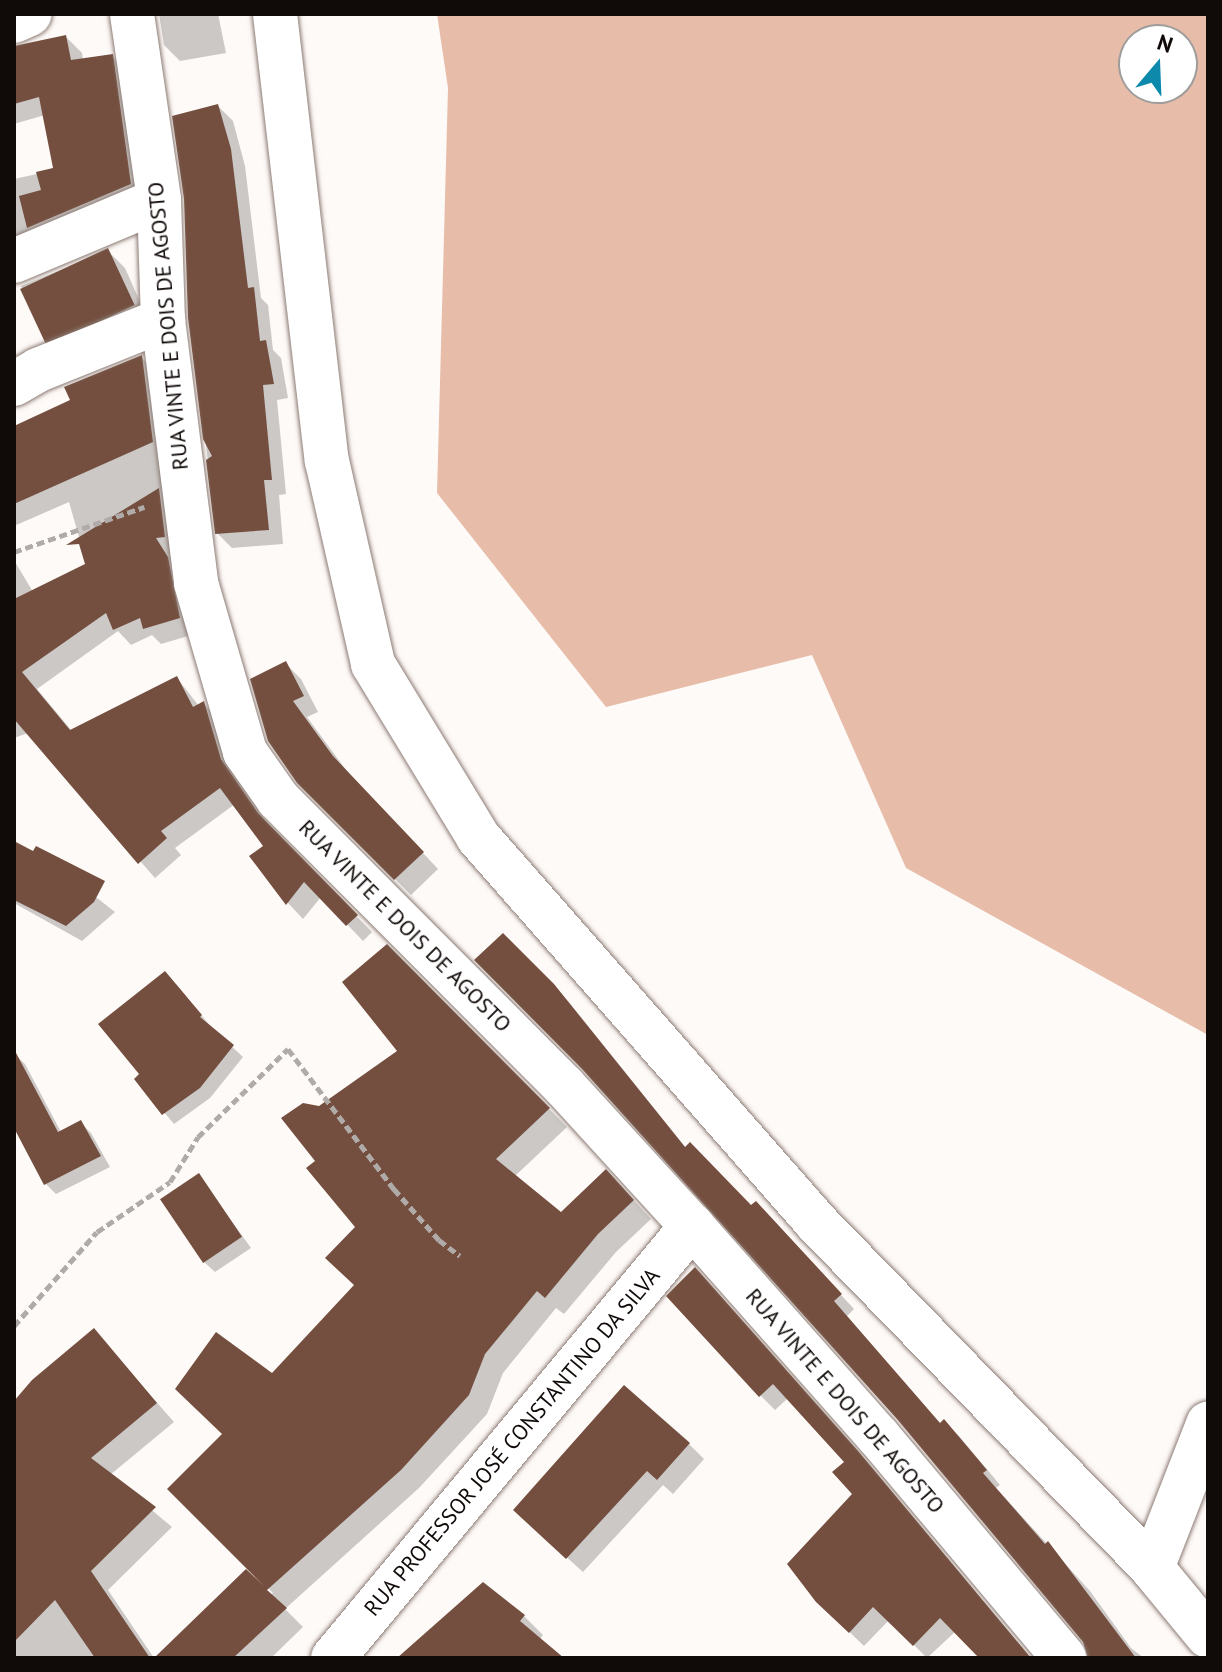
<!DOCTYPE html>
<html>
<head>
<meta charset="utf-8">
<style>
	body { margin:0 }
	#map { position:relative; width:1222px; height:1672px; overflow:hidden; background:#fefaf8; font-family:"PT Sans",sans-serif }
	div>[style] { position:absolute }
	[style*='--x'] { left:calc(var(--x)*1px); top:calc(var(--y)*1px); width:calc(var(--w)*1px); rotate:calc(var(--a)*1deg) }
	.forest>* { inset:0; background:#e7bca9 }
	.shadow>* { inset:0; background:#0003 }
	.building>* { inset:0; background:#744f3f; transform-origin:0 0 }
	.path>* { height:5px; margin-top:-2.5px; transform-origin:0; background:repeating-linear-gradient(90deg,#b0aba9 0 8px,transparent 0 12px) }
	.roads { filter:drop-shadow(0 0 2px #8c7b74) drop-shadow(0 0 2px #8c7b74) }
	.minor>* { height:44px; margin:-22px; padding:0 22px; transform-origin:22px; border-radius:22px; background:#fff }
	span { translate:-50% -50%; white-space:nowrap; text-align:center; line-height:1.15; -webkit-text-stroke:8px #fff; paint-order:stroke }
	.street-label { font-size:22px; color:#100a08 }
	.frame { position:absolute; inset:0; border:16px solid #100a08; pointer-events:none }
	.north { position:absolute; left:1118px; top:24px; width:80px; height:80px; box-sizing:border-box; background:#fff; border:2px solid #9f9d9c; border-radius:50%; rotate:19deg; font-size:22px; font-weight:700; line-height:32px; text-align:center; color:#100a08 }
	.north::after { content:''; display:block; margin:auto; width:28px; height:36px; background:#0d89ac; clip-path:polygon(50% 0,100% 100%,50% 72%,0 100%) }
</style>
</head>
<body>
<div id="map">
	<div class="forest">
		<div style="clip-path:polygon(evenodd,437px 14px,1208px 14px,1208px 1035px,906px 868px,812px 655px,606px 707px,437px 493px,448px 88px,437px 14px,1134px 40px,1182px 40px,1182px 88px,1134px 88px,1134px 40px)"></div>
	</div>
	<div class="shadow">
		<div style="clip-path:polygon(159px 14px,218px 14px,226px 53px,180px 61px,164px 45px)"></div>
		<div style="clip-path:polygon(66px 37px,82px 53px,83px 60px,112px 56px,128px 72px,146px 200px,14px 259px,14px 179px,55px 170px,45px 115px,14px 124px,14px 47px)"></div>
		<div style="clip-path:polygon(218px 106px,233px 121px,245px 166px,261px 298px,268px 305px,273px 350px,281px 358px,288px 398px,277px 400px,286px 494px,279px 495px,283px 544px,232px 548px,217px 533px,190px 318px)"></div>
		<div style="clip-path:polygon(108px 251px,125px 268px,149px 322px,62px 357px,45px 340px,21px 286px)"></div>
		<div style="clip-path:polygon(142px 358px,157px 373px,180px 553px,169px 554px,183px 575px,195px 634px,161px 644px,152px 635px,131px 645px,118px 631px,37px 689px,72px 731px,177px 678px,199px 706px,204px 704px,220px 720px,236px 777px,273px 832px,372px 932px,363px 941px,321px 897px,303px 919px,288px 903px,252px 857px,266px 846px,235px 804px,175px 848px,181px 855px,155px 878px,28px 733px,14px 738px,14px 560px,33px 592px,87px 565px,69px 502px,14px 526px,14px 428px,73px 401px)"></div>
		<div style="clip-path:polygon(285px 663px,301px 679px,318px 712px,307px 717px,349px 774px,438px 869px,411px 895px,299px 782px)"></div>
		<div style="clip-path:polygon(14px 844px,34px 854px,36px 850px,115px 912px,82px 941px,14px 903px)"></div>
		<div style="clip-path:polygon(503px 935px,568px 1001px,686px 1148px,751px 1208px,770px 1218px,854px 1309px,847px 1316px,941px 1425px,944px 1422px,959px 1436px,1000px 1485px,996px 1488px,1090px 1591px,1131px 1648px,1144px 1658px,1090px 1658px,1085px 1641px)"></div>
		<div style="clip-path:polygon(387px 946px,567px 1127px,515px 1176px,562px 1215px,624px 1190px,651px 1219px,616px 1252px,564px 1314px,556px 1308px,503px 1373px,487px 1414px,419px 1488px,285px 1609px,303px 1627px,271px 1658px,157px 1658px,273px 1593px,170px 1489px,224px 1434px,356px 1285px,357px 1227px,318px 1161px,319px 1108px,400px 1052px)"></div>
		<div style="clip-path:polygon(176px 984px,211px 1027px,243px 1057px,210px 1098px,174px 1124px,136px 1079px,142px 1074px)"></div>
		<div style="clip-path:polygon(14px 1054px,25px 1064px,61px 1132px,80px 1122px,91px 1133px,110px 1167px,56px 1194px,46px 1184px,14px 1124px)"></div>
		<div style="clip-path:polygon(199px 1176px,251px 1248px,215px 1272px,204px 1262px)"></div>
		<div style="clip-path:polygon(695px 1270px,873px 1469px,1031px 1658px,982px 1658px,956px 1631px,927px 1658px,889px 1620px,864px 1646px,833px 1616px,855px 1495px,847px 1462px,788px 1398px,775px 1410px,761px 1396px)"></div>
		<div style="clip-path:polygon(94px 1331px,174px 1422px,110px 1475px,172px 1527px,108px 1590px,154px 1658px,14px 1658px,14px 1404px)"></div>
		<div style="clip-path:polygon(689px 1444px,704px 1459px,673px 1494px,663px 1485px,583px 1572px,531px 1525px)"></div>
		<div style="clip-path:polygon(524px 1616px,543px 1635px,539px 1640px,561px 1658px,400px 1658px)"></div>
	</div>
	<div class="building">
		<div style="clip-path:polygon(66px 35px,71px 60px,113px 54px,131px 184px,27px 228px,19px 196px,41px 190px,36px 172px,53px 168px,39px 97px,14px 104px,14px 46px)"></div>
		<div style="clip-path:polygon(218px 104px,231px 149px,248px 288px,254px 287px,260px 341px,266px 340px,274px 384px,263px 385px,272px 480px,264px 480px,269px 530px,215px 534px,206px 460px,212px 456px,203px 439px,188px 318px,184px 199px,172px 116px)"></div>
		<div style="left:108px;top:248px;width:63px;height:97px;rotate:65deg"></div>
		<div style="clip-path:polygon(142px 355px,153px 442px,14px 504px,14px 426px,70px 400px,64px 387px)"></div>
		<div style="clip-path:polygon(159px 488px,165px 537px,156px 538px,168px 557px,180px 618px,143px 629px,140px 618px,113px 630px,106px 613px,22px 672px,70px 730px,177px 676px,193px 707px,204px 701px,221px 759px,258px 813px,358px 915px,346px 926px,304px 882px,286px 905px,249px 856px,263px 846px,220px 788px,161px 831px,167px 838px,138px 864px,14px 719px,14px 599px,85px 564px,79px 544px,66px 545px)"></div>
		<div style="clip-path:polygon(286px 661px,304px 696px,293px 701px,333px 756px,424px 852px,394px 880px,297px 783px,268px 741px,250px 679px)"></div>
		<div style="clip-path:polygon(14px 841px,33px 851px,36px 846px,105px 881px,94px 902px,66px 926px,14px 900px)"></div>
		<div style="clip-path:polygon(503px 933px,554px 984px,685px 1147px,690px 1142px,751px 1205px,756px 1201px,842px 1294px,834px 1301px,940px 1423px,944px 1419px,987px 1470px,983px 1473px,1045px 1544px,1048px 1541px,1136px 1658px,1088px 1658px,1083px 1642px,897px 1419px,582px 1069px,474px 960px)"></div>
		<div style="clip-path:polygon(387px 944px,550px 1108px,496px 1159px,561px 1212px,606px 1169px,634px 1200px,598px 1234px,545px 1298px,537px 1291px,485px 1354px,469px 1395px,401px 1470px,267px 1590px,287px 1608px,233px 1658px,154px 1658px,246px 1569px,265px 1587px,167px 1489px,222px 1434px,175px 1389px,216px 1332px,272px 1373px,354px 1285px,325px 1258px,355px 1227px,306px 1168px,315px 1161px,281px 1118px,303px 1103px,319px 1106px,397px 1051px,342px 982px)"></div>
		<div style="clip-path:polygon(165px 971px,202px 1015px,200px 1017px,234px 1045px,200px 1088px,162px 1115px,134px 1079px,139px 1074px,98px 1024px)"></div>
		<div style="clip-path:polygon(14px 1049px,58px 1132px,81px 1120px,101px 1156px,44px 1185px,14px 1128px)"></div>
		<div style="left:199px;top:1173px;width:77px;height:47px;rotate:56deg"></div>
		<div style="clip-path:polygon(695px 1267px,859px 1452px,1031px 1658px,979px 1658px,940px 1618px,913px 1646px,873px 1607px,849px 1633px,816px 1602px,787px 1564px,852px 1494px,832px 1472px,844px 1462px,773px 1384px,759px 1397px,666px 1296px)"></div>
		<div style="clip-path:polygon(94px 1328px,157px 1403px,91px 1458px,156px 1507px,91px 1571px,150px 1658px,95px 1658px,55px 1600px,14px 1642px,14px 1401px,32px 1380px)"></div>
		<div style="clip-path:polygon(624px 1385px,690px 1443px,657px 1480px,647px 1471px,566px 1559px,513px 1510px)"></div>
		<div style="clip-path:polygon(483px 1582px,525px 1615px,520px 1621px,564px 1658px,397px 1658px)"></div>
	</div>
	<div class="path">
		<div style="--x:14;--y:552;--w:138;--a:-19.1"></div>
		<div style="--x:14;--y:1326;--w:125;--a:-48.6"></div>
		<div style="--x:97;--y:1232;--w:88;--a:-34.4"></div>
		<div style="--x:170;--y:1182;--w:53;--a:-58.1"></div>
		<div style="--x:198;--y:1137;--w:126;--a:-44.4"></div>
		<div style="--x:288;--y:1049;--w:176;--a:52.9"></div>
		<div style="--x:394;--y:1189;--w:68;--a:48.6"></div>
		<div style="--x:439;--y:1240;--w:26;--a:37"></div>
	</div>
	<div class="roads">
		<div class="minor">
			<div style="--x:132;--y:14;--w:188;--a:81.7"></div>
			<div style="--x:159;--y:200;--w:120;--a:88.1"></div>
			<div style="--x:163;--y:320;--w:265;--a:82.8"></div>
			<div style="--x:196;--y:583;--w:176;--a:73.8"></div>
			<div style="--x:245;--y:752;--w:57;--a:54.9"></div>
			<div style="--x:278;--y:799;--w:405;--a:45.1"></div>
			<div style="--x:564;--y:1086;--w:190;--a:47.6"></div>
			<div style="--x:692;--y:1226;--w:281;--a:48.5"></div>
			<div style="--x:878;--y:1436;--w:290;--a:50"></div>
			<div style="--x:275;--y:14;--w:450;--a:83.4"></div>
			<div style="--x:327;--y:461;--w:208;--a:77.2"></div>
			<div style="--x:373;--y:664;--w:202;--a:58.7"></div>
			<div style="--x:478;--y:837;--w:514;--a:48.71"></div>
			<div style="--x:817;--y:1223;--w:481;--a:45.8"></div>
			<div style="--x:1152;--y:1568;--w:88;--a:50.5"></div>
			<div style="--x:14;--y:21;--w:17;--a:-24"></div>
			<div style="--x:14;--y:261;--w:157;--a:-22.8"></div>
			<div style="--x:14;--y:384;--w:28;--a:-30"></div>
			<div style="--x:38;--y:370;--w:135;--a:-21.8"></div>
			<div style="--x:1152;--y:1568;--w:155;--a:-68.7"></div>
			<div style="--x:333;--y:1658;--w:562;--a:-50.27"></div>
		</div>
	</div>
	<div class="street-label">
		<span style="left:168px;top:326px;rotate:-95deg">RUA VINTE E DOIS DE AGOSTO</span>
		<span style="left:405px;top:926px;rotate:45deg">RUA VINTE E DOIS DE AGOSTO</span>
		<span style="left:845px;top:1401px;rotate:49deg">RUA VINTE E DOIS DE AGOSTO</span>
		<span style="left:512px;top:1442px;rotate:-50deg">RUA PROFESSOR JOSÉ CONSTANTINO DA SILVA</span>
	</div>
	<div class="frame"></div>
	<div class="north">N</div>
</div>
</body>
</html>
